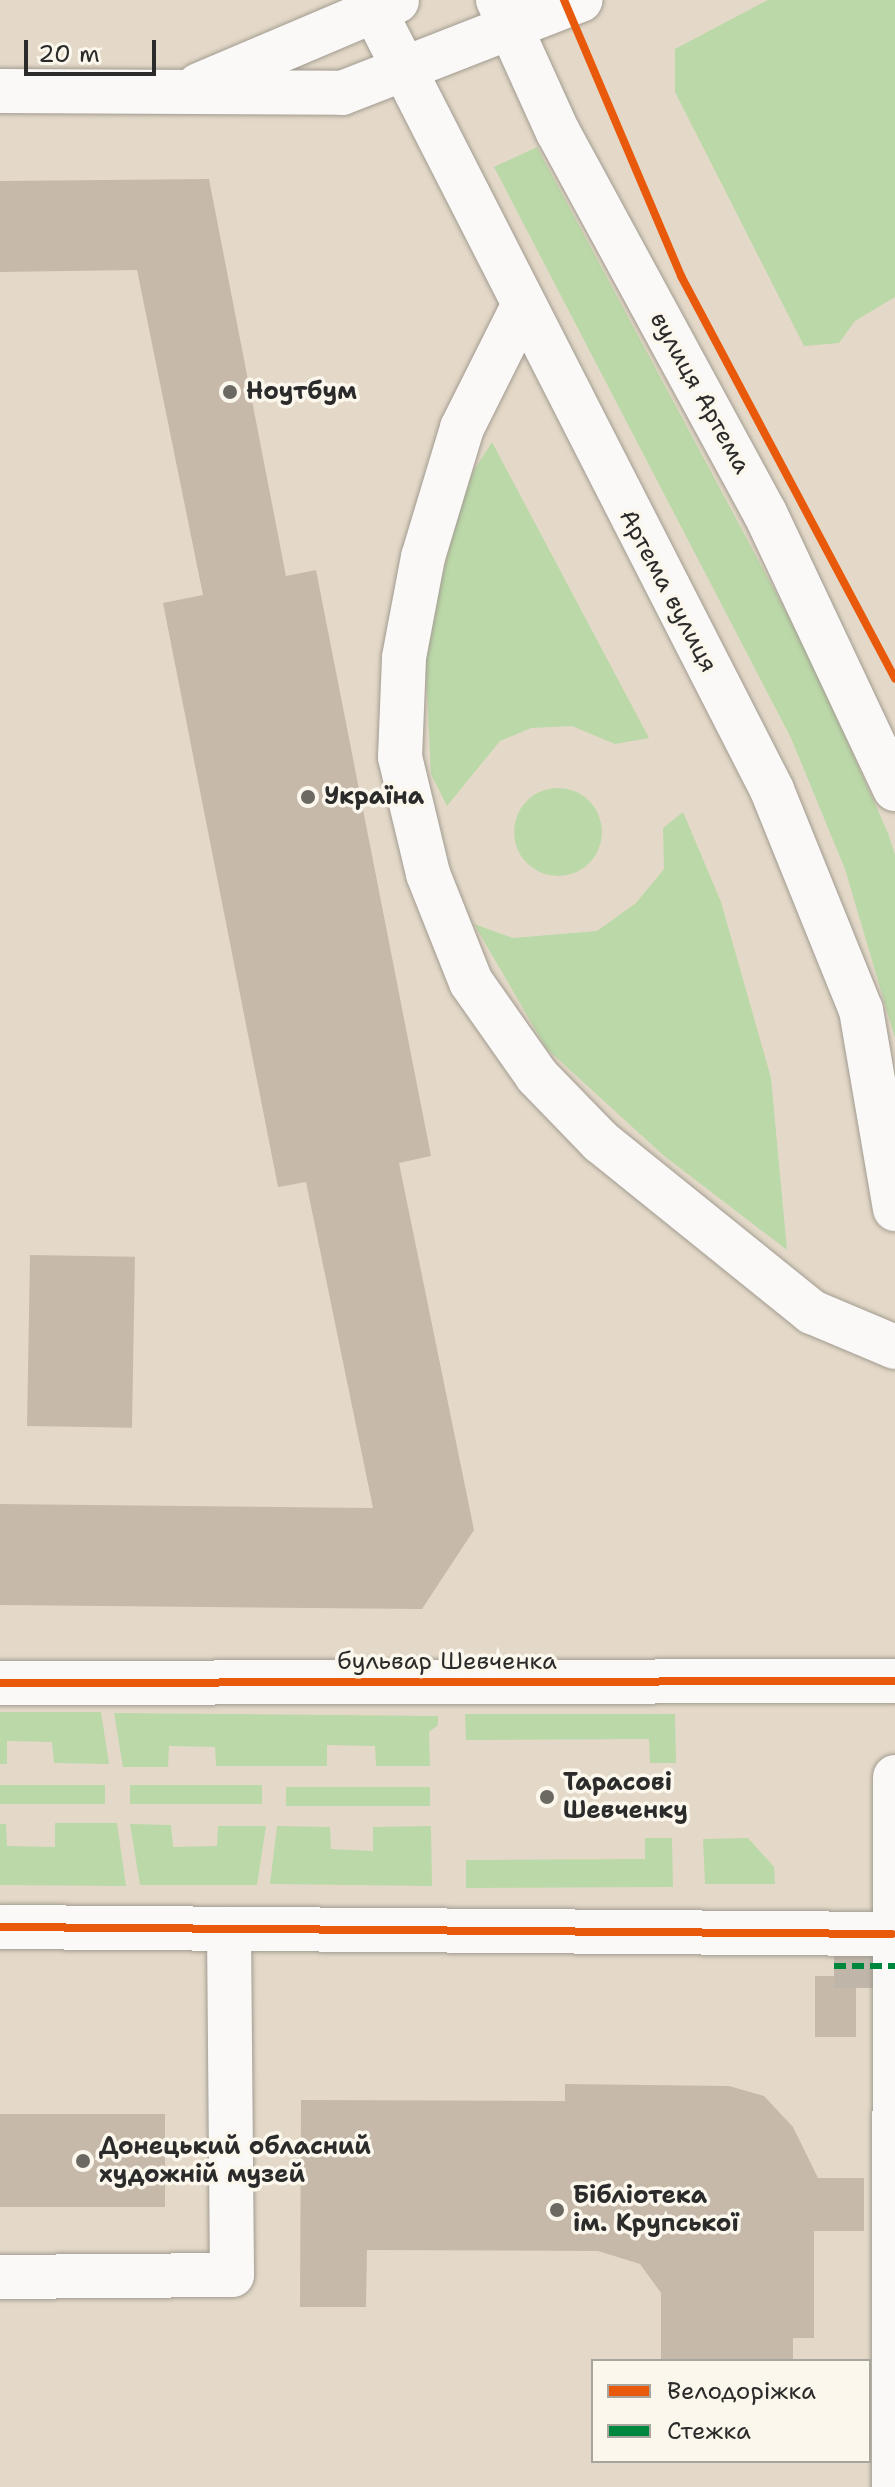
<!DOCTYPE html>
<html>
<head>
<meta charset="utf-8">
<style>
	body { margin:0 }
	#map { position:relative; width:895px; height:2487px; overflow:hidden; background:#e4d9c8; font-family:"Shantell Sans",sans-serif }
	div>[style] { position:absolute }
	[style*='--x'] { left:calc(var(--x)*1px); top:calc(var(--y)*1px); width:calc(var(--w)*1px); rotate:calc(var(--a)*1deg) }
	.green>* { inset:0; background:#bbd8a8; transform-origin:0 0 }
	.round { border-radius:50% }
	.building>* { inset:0; background:#c7b9aa; transform-origin:0 0 }
	.minor-tunnel>* { height:44px; margin-top:-22px; transform-origin:0; background:repeating-linear-gradient(90deg,#bfb6a9 0 44px,transparent 0 66px) }
	.roads { filter:drop-shadow(0 0 2px #a19b91) drop-shadow(0 0 2px #a19b91) }
	.minor>* { height:44px; margin:-22px; padding:0 22px; transform-origin:22px; border-radius:22px; background:#fbf9f7 }
	.major>* { height:44px; margin:-22px; padding:0 22px; transform-origin:22px; border-radius:22px; background:#fbf9f7 }
	.quiet>* { height:6px; margin-top:-3px; transform-origin:0; background:repeating-linear-gradient(90deg,#00873e 0 12px,transparent 0 18px) }
	.cycleway>* { height:8px; margin:-4px; padding:0 4px; transform-origin:4px; border-radius:4px; background:#e8590c }
	.dots>* { width:22px; height:22px; translate:-50% -50%; box-sizing:border-box; border:4px solid #fbf7ec; border-radius:50% }
	span { translate:-50% -50%; white-space:nowrap; text-align:center; line-height:1.15; -webkit-text-stroke:7px #fbf7ec; paint-order:stroke }
	.poi-label { font-size:24px; color:#2b2b2b; font-weight:700 }
	.left { translate:0 -50%; text-align:left }
	.street-label { font-size:24px; color:#2b2b2b }
	.legend { position:absolute; left:591px; top:2359px; width:280px; height:104px; box-sizing:border-box; background:#fbf7ec; border:2px solid #a8a59f; margin:0; padding:10px 14px; list-style:none; font-size:24px; color:#2b2b2b }
	.legend li { display:flex; align-items:center; gap:16px; height:40px }
	.legend b { width:40px; border:2px solid #a8a59f }
	.scale { position:absolute; left:24px; top:40px; width:132px; height:36px; box-sizing:border-box; border:4px solid #2b2b2b; border-top:0; padding-left:10px; font-size:24px; line-height:28px; white-space:nowrap; color:#2b2b2b; -webkit-text-stroke:6px #fbf7ec; paint-order:stroke }
</style>
</head>
<body>
<div id="map">
	<div class="green">
		<div style="clip-path:polygon(768px 0,895px 0,895px 297px,855px 321px,839px 343px,804px 346px,675px 92px,675px 49px)"></div>
		<div style="clip-path:polygon(537px 147px,808px 653px,888px 833px,895px 855px,895px 1038px,845px 869px,791px 738px,494px 167px)"></div>
		<div style="clip-path:polygon(492px 442px,649px 738px,615px 744px,572px 726px,531px 728px,500px 741px,447px 806px,431px 774px,425px 649px,464px 486px)"></div>
		<div class="round" style="left:514px;top:788px;width:88px;height:88px"></div>
		<div style="clip-path:polygon(683px 812px,721px 902px,771px 1078px,787px 1250px,663px 1155px,546px 1048px,474px 924px,513px 938px,597px 931px,636px 903px,664px 869px,663px 828px)"></div>
		<div style="clip-path:polygon(0 1712px,101px 1712px,109px 1764px,54px 1763px,52px 1742px,7px 1741px,7px 1764px,0 1764px)"></div>
		<div style="clip-path:polygon(114px 1713px,438px 1716px,438px 1725px,429px 1732px,430px 1766px,376px 1766px,375px 1746px,327px 1745px,327px 1766px,216px 1766px,215px 1747px,169px 1746px,168px 1767px,123px 1767px)"></div>
		<div style="clip-path:polygon(465px 1714px,675px 1714px,676px 1763px,650px 1763px,649px 1739px,466px 1740px)"></div>
		<div style="left:0;top:1785px;width:105px;height:19px"></div>
		<div style="left:262px;top:1785px;width:19px;height:132px;rotate:90deg"></div>
		<div style="left:286px;top:1787px;width:144px;height:19px"></div>
		<div style="clip-path:polygon(55px 1823px,117px 1823px,126px 1886px,0 1885px,0 1824px,6px 1824px,7px 1846px,55px 1847px)"></div>
		<div style="clip-path:polygon(130px 1824px,171px 1825px,173px 1847px,217px 1846px,218px 1826px,266px 1826px,257px 1885px,140px 1885px)"></div>
		<div style="clip-path:polygon(277px 1826px,330px 1827px,331px 1849px,373px 1851px,373px 1827px,431px 1826px,432px 1886px,270px 1884px)"></div>
		<div style="clip-path:polygon(645px 1838px,672px 1838px,673px 1887px,466px 1888px,466px 1860px,645px 1859px)"></div>
		<div style="clip-path:polygon(748px 1838px,774px 1867px,775px 1884px,705px 1884px,703px 1839px)"></div>
	</div>
	<div class="building">
		<div style="clip-path:polygon(209px 179px,286px 576px,316px 570px,431px 1156px,399px 1163px,474px 1530px,422px 1609px,0 1605px,0 1504px,373px 1508px,306px 1182px,278px 1187px,163px 603px,203px 595px,137px 270px,0 272px,0 181px)"></div>
		<div style="left:30px;top:1255px;width:105px;height:171px;rotate:1deg"></div>
		<div style="left:815px;top:1976px;width:41px;height:61px"></div>
		<div style="clip-path:polygon(565px 2084px,729px 2086px,764px 2096px,793px 2127px,818px 2178px,864px 2178px,864px 2231px,814px 2231px,814px 2338px,793px 2338px,793px 2361px,661px 2361px,661px 2293px,640px 2264px,598px 2251px,367px 2250px,366px 2307px,300px 2307px,301px 2100px,565px 2101px)"></div>
		<div style="left:0;top:2114px;width:165px;height:93px"></div>
	</div>
	<div class="minor-tunnel">
		<div style="--x:834;--y:1966;--w:61;--a:0"></div>
	</div>
	<div class="roads">
		<div class="minor">
			<div style="--x:521;--y:310;--w:132;--a:116.6"></div>
			<div style="--x:462;--y:428;--w:135;--a:106.8"></div>
			<div style="--x:423;--y:557;--w:103;--a:100.7"></div>
			<div style="--x:404;--y:658;--w:99;--a:92.3"></div>
			<div style="--x:400;--y:757;--w:120;--a:76.5"></div>
			<div style="--x:428;--y:874;--w:116;--a:68.3"></div>
			<div style="--x:471;--y:982;--w:115;--a:54.9"></div>
			<div style="--x:537;--y:1076;--w:92;--a:45.9"></div>
			<div style="--x:601;--y:1142;--w:271;--a:38.9"></div>
			<div style="--x:812;--y:1312;--w:90;--a:22.9"></div>
			<div style="--x:0;--y:1683;--w:895;--a:-0.13"></div>
			<div style="--x:0;--y:1927;--w:892;--a:0.45"></div>
			<div style="--x:0;--y:2277;--w:232;--a:-0.5"></div>
			<div style="--x:232;--y:2275;--w:346;--a:-90.5"></div>
		</div>
		<div class="major">
			<div style="--x:369;--y:0;--w:887;--a:62.97"></div>
			<div style="--x:772;--y:790;--w:237;--a:68"></div>
			<div style="--x:861;--y:1010;--w:202;--a:80.3"></div>
			<div style="--x:498;--y:0;--w:145;--a:65.6"></div>
			<div style="--x:558;--y:132;--w:434;--a:61.5"></div>
			<div style="--x:765;--y:513;--w:305;--a:64.8"></div>
			<div style="--x:199;--y:85;--w:215;--a:-23"></div>
			<div style="--x:0;--y:91;--w:342;--a:0.3"></div>
			<div style="--x:342;--y:93;--w:256;--a:-21.3"></div>
			<div style="--x:894;--y:2487;--w:710;--a:-89.92"></div>
		</div>
	</div>
	<div class="quiet">
		<div style="--x:834;--y:1966;--w:61;--a:0"></div>
	</div>
	<div class="cycleway">
		<div style="--x:564;--y:0;--w:300;--a:67"></div>
		<div style="--x:681;--y:276;--w:456;--a:62"></div>
		<div style="--x:0;--y:1683;--w:895;--a:-0.13"></div>
		<div style="--x:0;--y:1927;--w:892;--a:0.45"></div>
	</div>
	<div class="dots">
		<div style="left:230px;top:392px;background:#6c6862"></div>
		<div style="left:308px;top:797px;background:#6c6862"></div>
		<div style="left:547px;top:1797px;background:#6c6862"></div>
		<div style="left:83px;top:2161px;background:#6c6862"></div>
		<div style="left:557px;top:2210px;background:#6c6862"></div>
	</div>
	<div class="poi-label">
		<span class="left" style="left:246px;top:392px">Ноутбум</span>
		<span class="left" style="left:324px;top:797px">Україна</span>
		<span class="left" style="left:563px;top:1797px">Тарасові<br>Шевченку</span>
		<span class="left" style="left:99px;top:2161px">Донецький обласний<br>художній музей</span>
		<span class="left" style="left:573px;top:2210px">Бібліотека<br>ім. Крупської</span>
	</div>
	<div class="street-label">
		<span style="left:700px;top:393px;rotate:61deg">вулиця Артема</span>
		<span style="left:668px;top:591px;rotate:62deg">Артема вулиця</span>
		<span style="left:447px;top:1662px">бульвар Шевченка</span>
	</div>
	<ul class="legend">
	<li><b style="height:10px;background:#e8590c"></b>Велодоріжка</li>
	<li><b style="height:10px;background:#00873e"></b>Стежка</li>
	</ul>
	<div class="scale">20 m</div>
</div>
</body>
</html>
